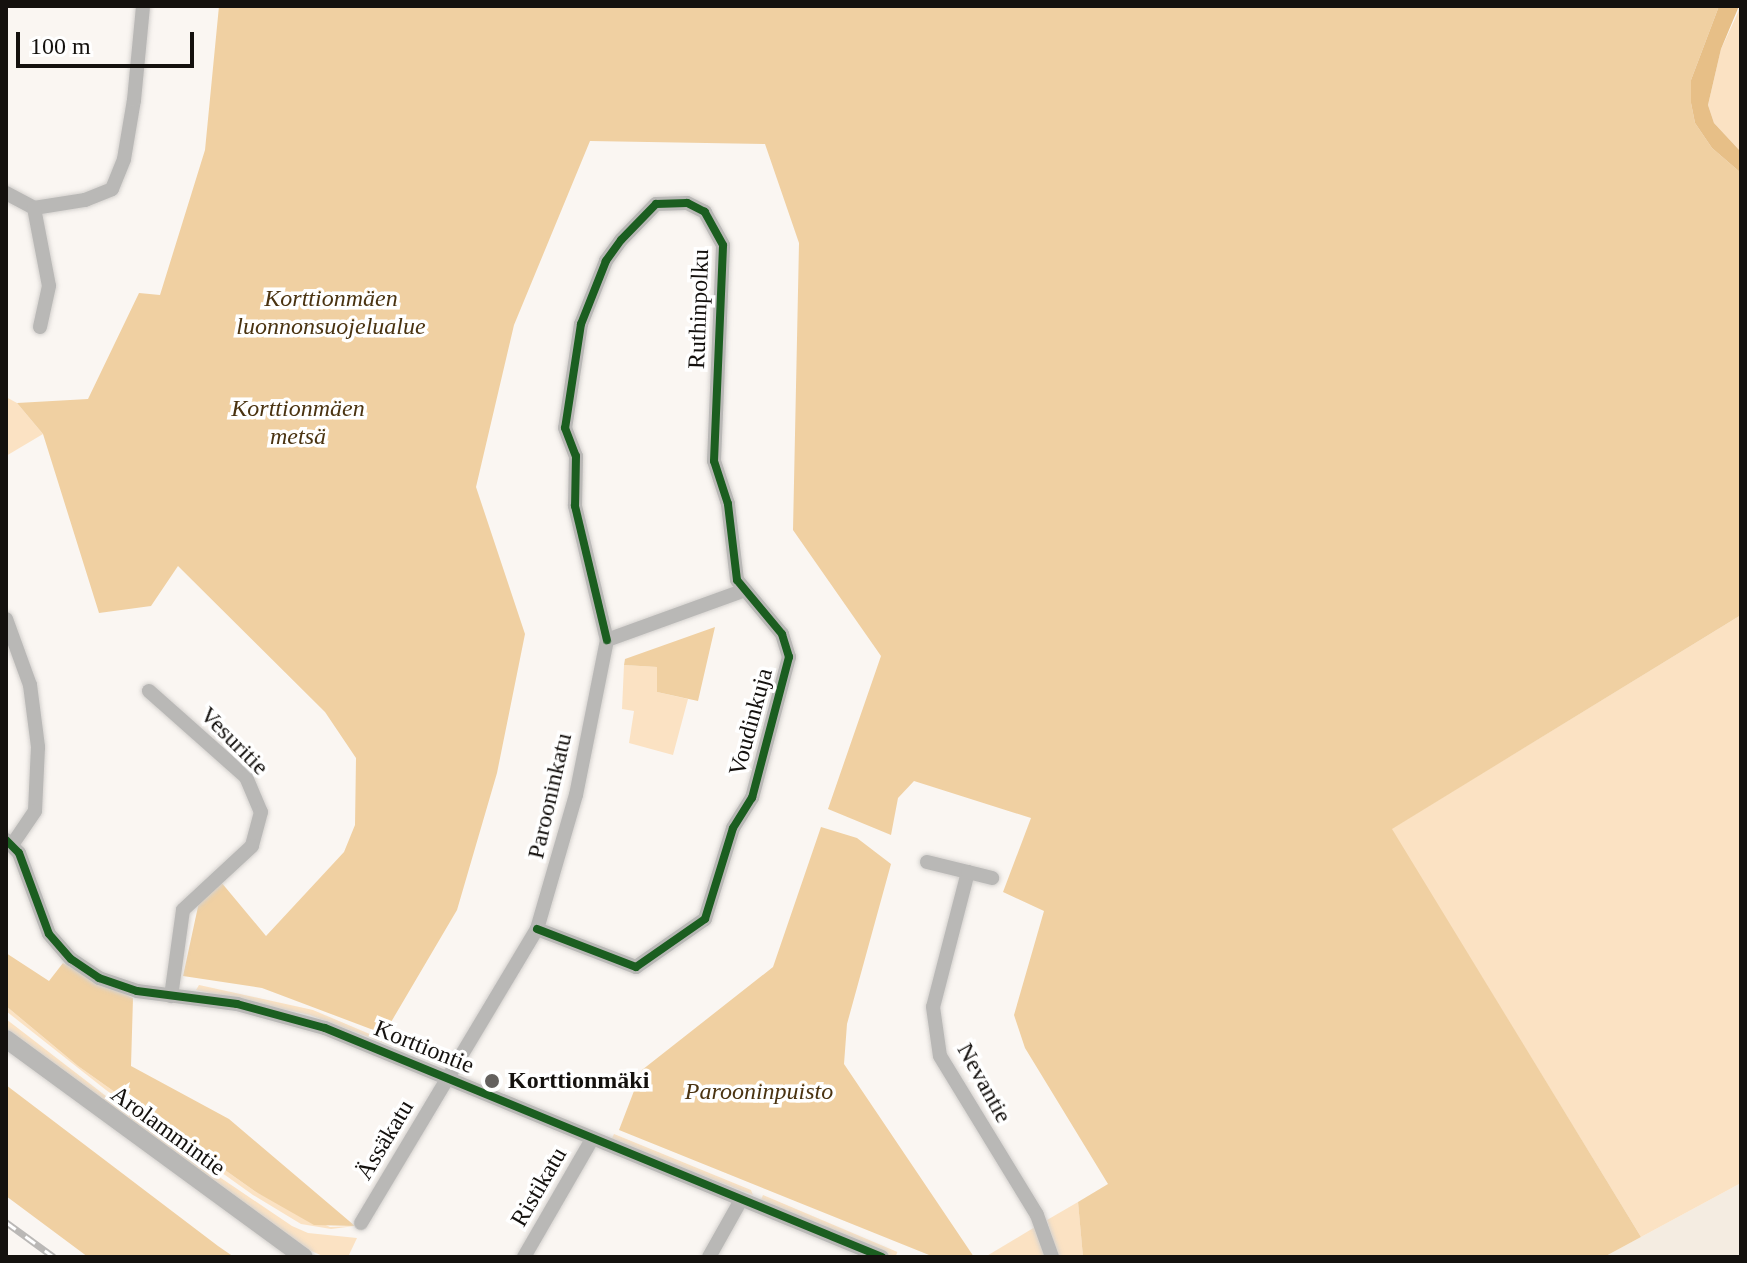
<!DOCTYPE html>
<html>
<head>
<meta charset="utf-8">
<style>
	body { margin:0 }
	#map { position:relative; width:1747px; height:1263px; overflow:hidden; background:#faf6f2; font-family:Georgia,serif }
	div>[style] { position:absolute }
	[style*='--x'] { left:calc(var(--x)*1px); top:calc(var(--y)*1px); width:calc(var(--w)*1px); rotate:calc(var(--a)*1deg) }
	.built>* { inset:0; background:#f4ece1 }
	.green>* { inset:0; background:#fbe2c3; transform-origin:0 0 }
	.forest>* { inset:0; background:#f0d0a2 }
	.water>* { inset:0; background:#e7bf87 }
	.roads { filter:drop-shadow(0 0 2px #d4d1ce) drop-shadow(0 0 2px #d4d1ce) }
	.minor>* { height:14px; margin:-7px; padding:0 7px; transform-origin:7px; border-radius:7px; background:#b9b8b6 }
	.tertiary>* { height:18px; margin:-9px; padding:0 9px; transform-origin:9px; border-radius:9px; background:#b9b8b6 }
	.rail>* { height:7px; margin-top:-3.5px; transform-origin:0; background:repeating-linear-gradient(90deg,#fff 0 12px,#bab8b6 0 24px); box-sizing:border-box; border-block:2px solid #bab8b6 }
	.cycleway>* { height:8px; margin:-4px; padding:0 4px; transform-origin:4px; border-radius:4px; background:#1b5e20 }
	.dots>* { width:22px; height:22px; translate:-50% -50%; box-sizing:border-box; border:4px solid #fff; border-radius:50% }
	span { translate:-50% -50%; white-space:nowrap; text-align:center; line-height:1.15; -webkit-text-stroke:7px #fff; paint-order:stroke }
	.park-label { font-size:24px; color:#4a3311; font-style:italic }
	.street-label { font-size:24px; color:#14110e }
	.poi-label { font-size:24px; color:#14110e; font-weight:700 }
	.left { translate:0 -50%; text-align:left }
	.frame { position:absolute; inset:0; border:8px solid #14110e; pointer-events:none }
	.scale { position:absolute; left:16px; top:32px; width:178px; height:36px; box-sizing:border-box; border:4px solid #14110e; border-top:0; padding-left:10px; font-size:24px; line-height:28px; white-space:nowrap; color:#14110e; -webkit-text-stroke:6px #fff; paint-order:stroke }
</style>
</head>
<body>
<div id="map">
	<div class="built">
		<div style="clip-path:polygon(1741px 1183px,1741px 1257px,1604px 1257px,1641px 1237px)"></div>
	</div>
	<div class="green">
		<div style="clip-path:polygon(1741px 6px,1741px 152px,1714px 123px,1708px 105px,1721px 49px)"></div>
		<div style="clip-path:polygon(6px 397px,17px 403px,43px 434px,6px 456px)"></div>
		<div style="clip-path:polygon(1741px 615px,1741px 1183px,1641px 1237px,1391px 829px)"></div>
		<div style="clip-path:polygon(624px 665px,657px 667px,657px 692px,688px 699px,673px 755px,629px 743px,634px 711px,622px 709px)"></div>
		<div style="clip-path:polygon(199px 985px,313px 1010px,445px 1066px,310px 1015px,196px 990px)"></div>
		<div style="clip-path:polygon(6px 1006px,78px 1066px,256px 1192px,330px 1227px,355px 1226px,331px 1229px,301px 1224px,253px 1195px,106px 1090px,6px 1011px)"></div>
		<div style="clip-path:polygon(6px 1019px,150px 1130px,292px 1226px,308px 1233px,357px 1238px,348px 1257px,325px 1257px,309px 1250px,6px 1031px)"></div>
		<div style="clip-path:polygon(614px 1134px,751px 1190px,753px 1195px,611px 1140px)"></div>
		<div style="left:763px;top:1195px;width:146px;height:7px;rotate:23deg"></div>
		<div style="clip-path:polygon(1078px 1202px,1083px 1257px,1058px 1257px,1047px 1220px)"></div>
		<div style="clip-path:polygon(1035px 1227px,1045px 1257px,985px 1257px)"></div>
	</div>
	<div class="forest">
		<div style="clip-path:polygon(219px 6px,1719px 6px,1691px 80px,1691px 103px,1695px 123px,1712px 148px,1741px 173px,1741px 615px,1392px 829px,1641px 1237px,1604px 1257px,1083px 1257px,1078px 1202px,1108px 1184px,1025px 1048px,1014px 1015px,1044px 911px,1003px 892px,1031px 818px,914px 781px,898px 798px,891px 835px,828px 809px,881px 656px,793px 530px,799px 243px,765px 144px,590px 141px,514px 325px,476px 487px,525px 634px,497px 773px,457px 910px,384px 1034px,262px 988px,183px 976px,199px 902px,221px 882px,266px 936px,344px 852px,355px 825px,356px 758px,325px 712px,178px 566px,151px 606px,99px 613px,43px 434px,17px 403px,88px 399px,139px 293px,160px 295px,205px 150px)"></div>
		<div style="clip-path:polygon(715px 627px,698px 701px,657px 692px,657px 667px,624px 665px,625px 659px)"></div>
		<div style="clip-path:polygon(821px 827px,857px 838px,891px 864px,847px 1024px,844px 1064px,974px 1257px,934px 1257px,619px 1130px,642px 1070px,773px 967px)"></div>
		<div style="clip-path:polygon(6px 953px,49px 981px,63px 963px,133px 998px,131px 1066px,229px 1119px,355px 1226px,314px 1225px,256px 1192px,78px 1066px,6px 1006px)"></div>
		<div style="clip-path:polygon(6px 1085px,218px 1246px,234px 1257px,88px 1257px,6px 1196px)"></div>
	</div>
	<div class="water">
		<div style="clip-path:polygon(1719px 6px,1739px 6px,1721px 49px,1708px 105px,1714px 123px,1741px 152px,1741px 173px,1712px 148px,1695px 123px,1691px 103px,1691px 80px)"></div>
	</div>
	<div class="roads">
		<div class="minor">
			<div style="--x:6;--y:193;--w:32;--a:28"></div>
			<div style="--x:34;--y:208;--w:52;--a:-8.9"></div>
			<div style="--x:85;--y:200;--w:29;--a:-22"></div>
			<div style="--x:112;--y:189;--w:32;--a:-68"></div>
			<div style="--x:124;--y:159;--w:60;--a:-80.4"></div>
			<div style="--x:134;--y:100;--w:94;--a:-84.5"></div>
			<div style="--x:34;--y:208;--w:79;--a:79.1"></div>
			<div style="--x:49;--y:286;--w:42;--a:102.4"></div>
			<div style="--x:6;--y:619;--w:70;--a:70"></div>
			<div style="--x:30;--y:685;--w:63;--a:82.6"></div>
			<div style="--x:38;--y:747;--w:64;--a:92.7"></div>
			<div style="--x:35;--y:811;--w:41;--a:124.1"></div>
			<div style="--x:149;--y:691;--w:130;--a:41.6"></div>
			<div style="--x:246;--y:777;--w:38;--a:67"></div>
			<div style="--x:261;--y:812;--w:35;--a:105"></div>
			<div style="--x:252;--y:846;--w:94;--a:137.2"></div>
			<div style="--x:183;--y:910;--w:87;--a:97.9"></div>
			<div style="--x:6;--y:840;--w:18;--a:45"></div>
			<div style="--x:19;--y:853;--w:86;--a:69.7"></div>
			<div style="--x:49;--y:934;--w:33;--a:49"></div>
			<div style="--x:71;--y:959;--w:34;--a:34"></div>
			<div style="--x:99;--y:978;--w:40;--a:18.9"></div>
			<div style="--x:137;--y:991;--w:101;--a:7.4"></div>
			<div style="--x:237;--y:1004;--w:91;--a:15.3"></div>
			<div style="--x:325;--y:1028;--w:602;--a:22.35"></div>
			<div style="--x:927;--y:862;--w:42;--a:13.7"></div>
			<div style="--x:968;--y:872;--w:139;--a:104.5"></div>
			<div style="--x:933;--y:1007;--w:49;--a:81.9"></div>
			<div style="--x:940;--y:1056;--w:186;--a:58.6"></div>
			<div style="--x:1037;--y:1215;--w:45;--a:70.3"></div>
			<div style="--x:968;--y:872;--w:25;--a:14"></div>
			<div style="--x:537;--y:929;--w:106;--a:21"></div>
			<div style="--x:636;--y:967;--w:84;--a:-34.8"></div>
			<div style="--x:705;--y:919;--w:95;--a:-72.9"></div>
			<div style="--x:733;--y:828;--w:36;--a:-58"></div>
			<div style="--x:752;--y:798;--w:146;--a:-75.3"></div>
			<div style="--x:789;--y:657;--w:24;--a:-107"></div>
			<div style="--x:782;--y:634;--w:70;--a:-129.8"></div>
			<div style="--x:737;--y:580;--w:77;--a:-96.8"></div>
			<div style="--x:728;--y:504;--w:45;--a:-108"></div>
			<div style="--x:714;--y:461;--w:216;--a:-87.6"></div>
			<div style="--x:723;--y:245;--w:38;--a:-119"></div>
			<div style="--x:705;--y:212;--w:20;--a:-153"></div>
			<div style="--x:687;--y:203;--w:31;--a:178"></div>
			<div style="--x:656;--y:204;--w:50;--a:134.2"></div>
			<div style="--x:621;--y:240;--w:26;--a:126"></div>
			<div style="--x:606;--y:261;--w:68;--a:111.6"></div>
			<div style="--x:581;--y:324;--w:105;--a:98.7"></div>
			<div style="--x:565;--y:428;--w:30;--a:69"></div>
			<div style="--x:576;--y:456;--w:50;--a:91.1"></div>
			<div style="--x:575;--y:506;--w:138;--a:76.6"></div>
			<div style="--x:361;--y:1223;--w:343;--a:-59.1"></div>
			<div style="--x:537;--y:929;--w:140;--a:-73.8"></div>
			<div style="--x:576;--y:795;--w:158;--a:-78.7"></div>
			<div style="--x:607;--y:640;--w:144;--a:-19.9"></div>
			<div style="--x:524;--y:1257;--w:136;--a:-60"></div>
			<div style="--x:709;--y:1257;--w:65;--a:-60.7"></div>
		</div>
		<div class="tertiary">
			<div style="--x:6;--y:1039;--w:369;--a:36.2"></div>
		</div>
	</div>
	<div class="rail">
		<div style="--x:6;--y:1222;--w:59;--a:36.1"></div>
	</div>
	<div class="cycleway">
		<div style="--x:6;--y:840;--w:18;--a:45"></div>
		<div style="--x:19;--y:853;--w:86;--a:69.7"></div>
		<div style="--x:49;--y:934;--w:33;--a:49"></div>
		<div style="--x:71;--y:959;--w:34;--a:34"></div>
		<div style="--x:99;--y:978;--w:40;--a:18.9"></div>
		<div style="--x:137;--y:991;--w:101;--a:7.4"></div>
		<div style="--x:237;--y:1004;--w:91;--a:15.3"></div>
		<div style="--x:325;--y:1028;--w:602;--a:22.35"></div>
		<div style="--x:537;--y:929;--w:106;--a:21"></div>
		<div style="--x:636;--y:967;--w:84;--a:-34.8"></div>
		<div style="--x:705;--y:919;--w:95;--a:-72.9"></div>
		<div style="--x:733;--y:828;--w:36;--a:-58"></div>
		<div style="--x:752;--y:798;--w:146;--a:-75.3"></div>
		<div style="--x:789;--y:657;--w:24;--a:-107"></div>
		<div style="--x:782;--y:634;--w:70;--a:-129.8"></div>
		<div style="--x:737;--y:580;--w:77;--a:-96.8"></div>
		<div style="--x:728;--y:504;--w:45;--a:-108"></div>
		<div style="--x:714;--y:461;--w:216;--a:-87.6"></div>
		<div style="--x:723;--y:245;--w:38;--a:-119"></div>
		<div style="--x:705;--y:212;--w:20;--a:-153"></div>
		<div style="--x:687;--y:203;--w:31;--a:178"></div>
		<div style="--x:656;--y:204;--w:50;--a:134.2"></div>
		<div style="--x:621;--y:240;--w:26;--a:126"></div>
		<div style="--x:606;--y:261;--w:68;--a:111.6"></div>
		<div style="--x:581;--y:324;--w:105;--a:98.7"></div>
		<div style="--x:565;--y:428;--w:30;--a:69"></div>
		<div style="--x:576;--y:456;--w:50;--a:91.1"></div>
		<div style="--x:575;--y:506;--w:138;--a:76.6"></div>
	</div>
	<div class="dots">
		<div style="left:492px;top:1081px;background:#64615e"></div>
	</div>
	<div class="park-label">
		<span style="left:331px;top:313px">Korttionmäen<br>luonnonsuojelualue</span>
		<span style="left:298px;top:423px">Korttionmäen<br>metsä</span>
		<span style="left:759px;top:1092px">Parooninpuisto</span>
	</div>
	<div class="street-label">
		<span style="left:699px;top:309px;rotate:-88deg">Ruthinpolku</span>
		<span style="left:751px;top:722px;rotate:-75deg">Voudinkuja</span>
		<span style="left:234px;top:741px;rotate:45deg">Vesuritie</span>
		<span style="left:550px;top:796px;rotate:-77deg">Parooninkatu</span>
		<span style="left:424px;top:1047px;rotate:22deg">Korttiontie</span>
		<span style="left:984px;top:1083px;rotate:61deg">Nevantie</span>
		<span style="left:168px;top:1131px;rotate:36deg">Arolammintie</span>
		<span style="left:385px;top:1140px;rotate:-59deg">Ässäkatu</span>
		<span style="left:539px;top:1187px;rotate:-60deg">Ristikatu</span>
	</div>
	<div class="poi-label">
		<span class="left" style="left:508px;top:1081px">Korttionmäki</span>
	</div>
	<div class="frame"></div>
	<div class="scale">100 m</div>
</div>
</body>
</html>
